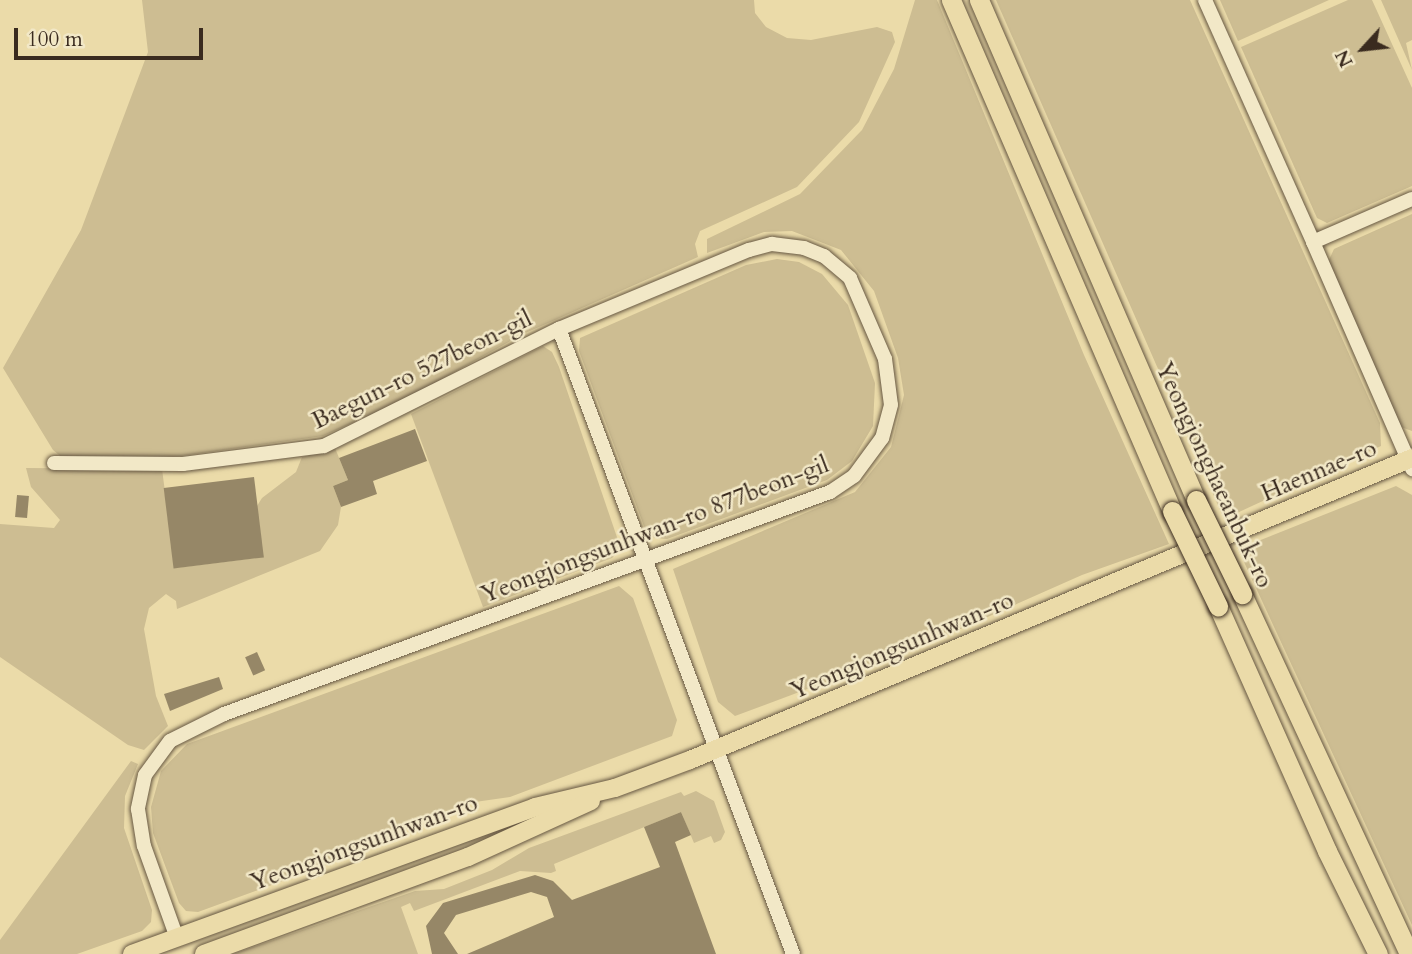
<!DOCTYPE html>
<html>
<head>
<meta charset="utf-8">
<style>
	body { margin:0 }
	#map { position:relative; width:1412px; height:954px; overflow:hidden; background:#ebdba9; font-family:Cardo,serif }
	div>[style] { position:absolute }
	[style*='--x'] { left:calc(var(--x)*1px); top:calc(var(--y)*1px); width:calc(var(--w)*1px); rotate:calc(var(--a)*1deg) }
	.green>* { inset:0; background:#cdbd92 }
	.building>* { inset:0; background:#968767; transform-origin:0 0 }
	.roads { filter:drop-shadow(0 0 2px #665742) drop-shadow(0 0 2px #665742) }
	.minor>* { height:14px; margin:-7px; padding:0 7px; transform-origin:7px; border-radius:7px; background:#f2e8c7 }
	.major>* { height:18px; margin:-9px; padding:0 9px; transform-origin:9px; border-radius:9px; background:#ebdba9 }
	.highway>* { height:19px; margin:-9.5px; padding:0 9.5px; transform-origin:9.5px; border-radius:9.5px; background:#ebdba9 }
	.bridges { filter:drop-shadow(0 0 2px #3a2b1f) drop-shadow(0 0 2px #3a2b1f) }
	.highway-bridge>* { height:19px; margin:-9.5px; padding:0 9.5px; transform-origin:9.5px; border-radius:9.5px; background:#ebdba9 }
	span { translate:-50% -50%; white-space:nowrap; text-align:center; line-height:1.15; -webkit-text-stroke:5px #f2e8c7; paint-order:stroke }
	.street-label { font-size:24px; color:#3a2b1f }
	.north { position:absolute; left:1328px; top:14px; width:70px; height:70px; -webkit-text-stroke:5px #f2e8c7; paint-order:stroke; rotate:243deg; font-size:19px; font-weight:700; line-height:28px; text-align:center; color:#3a2b1f }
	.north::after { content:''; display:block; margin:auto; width:24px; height:32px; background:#3a2b1f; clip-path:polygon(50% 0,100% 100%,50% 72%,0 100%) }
	.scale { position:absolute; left:14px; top:28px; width:189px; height:32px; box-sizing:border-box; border:4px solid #3a2b1f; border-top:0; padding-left:9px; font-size:21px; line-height:24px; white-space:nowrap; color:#3a2b1f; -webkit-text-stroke:5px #f2e8c7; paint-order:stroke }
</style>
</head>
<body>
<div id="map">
	<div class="green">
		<div style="clip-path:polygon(142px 0,754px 0,755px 13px,766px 27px,787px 38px,811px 40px,877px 27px,892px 32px,895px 42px,859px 122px,797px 187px,700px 231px,695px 244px,698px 257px,523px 334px,408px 398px,323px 436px,138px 462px,64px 459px,53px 450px,3px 368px,81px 230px,148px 52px)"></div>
		<div style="clip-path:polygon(915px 0,937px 0,1084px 355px,1169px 544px,1082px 575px,922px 646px,735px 716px,718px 702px,673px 569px,855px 492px,891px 447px,904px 395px,898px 358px,874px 291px,841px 250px,792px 231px,764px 232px,707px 253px,707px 239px,800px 194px,862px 130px,894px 69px)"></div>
		<div style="clip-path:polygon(996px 0,1190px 0,1380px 423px,1381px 446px,1224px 519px)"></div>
		<div style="clip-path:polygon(1220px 0,1329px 0,1238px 41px)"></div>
		<div style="clip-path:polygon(1348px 0,1372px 0,1412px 88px,1412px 186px,1327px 223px,1317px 218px,1241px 47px)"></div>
		<div style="clip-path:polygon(1381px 0,1412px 0,1412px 40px,1406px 43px,1412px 70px)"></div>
		<div style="clip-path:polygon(1412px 214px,1412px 431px,1401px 427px,1328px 262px,1334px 249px)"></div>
		<div style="clip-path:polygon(777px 259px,799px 262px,822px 274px,848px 305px,875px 383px,873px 426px,852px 461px,827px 480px,667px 539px,654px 538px,645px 529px,579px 351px,580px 338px,746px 265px)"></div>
		<div style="clip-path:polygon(543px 346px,552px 352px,559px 367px,621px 549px,612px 558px,483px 607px,411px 414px)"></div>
		<div style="clip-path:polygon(335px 448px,348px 480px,333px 486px,341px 507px,338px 525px,320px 551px,177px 609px,176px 601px,166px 594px,149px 608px,144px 629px,156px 696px,168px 726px,144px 750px,128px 745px,0 657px,0 524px,54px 528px,60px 520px,31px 487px,26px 468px,162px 469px,175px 568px,263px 557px,257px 506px,262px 498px,296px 472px,302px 457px)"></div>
		<div style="clip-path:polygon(1396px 486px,1412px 495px,1412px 925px,1238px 549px)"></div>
		<div style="clip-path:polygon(619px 586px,633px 598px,677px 720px,672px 736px,510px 797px,468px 803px,413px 825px,381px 845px,198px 912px,186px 911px,179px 903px,153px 833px,151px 807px,161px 771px,187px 744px)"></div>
		<div style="clip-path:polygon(131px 761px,138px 764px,125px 796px,124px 828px,152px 910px,151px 922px,142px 931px,77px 954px,0 954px,0 940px)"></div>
		<div style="clip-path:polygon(696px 791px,714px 801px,725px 832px,721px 840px,714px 843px,711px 836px,694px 843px,681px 812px,554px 864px,556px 871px,551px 873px,520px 871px,414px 911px,410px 903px,401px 907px,418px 954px,233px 954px,415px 891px,444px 889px,492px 870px,529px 848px,681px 792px,684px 796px)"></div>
	</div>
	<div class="building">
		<div style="clip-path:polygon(415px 429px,427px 461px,373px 481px,377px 494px,341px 507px,333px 486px,348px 480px,339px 458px)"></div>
		<div style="left:254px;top:477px;width:81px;height:91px;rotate:83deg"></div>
		<div style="left:17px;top:495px;width:12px;height:22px;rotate:5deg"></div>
		<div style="left:257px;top:652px;width:20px;height:13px;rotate:66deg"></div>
		<div style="clip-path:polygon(219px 677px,223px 689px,170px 711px,164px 694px)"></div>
		<div style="clip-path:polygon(681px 812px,691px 835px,675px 842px,716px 954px,467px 954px,554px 917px,547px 897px,531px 892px,456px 915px,444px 933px,458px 954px,432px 954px,426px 926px,443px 903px,535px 875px,553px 881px,572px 900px,660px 867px,644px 827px)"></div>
	</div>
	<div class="roads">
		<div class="minor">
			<div style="--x:1205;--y:0;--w:265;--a:65.9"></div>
			<div style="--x:1313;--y:242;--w:108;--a:-23.5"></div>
			<div style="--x:1313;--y:242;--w:248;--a:66.4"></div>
			<div style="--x:559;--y:329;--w:667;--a:69.47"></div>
			<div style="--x:54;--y:463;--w:129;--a:0.4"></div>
			<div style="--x:183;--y:464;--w:142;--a:-7.3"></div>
			<div style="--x:324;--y:446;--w:263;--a:-26.5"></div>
			<div style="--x:559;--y:329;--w:206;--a:-22.6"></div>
			<div style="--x:749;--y:250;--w:24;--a:-15"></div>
			<div style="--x:772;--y:244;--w:32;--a:7"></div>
			<div style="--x:804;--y:248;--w:22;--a:22"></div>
			<div style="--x:824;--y:256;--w:34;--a:40"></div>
			<div style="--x:850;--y:278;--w:88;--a:66.6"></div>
			<div style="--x:885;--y:359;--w:46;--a:82.6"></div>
			<div style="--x:891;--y:405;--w:34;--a:105"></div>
			<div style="--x:882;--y:438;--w:47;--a:126.4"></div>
			<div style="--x:854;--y:476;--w:29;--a:146"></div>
			<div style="--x:830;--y:492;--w:645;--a:159.88"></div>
			<div style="--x:224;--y:714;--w:60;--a:153.4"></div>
			<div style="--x:170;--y:741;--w:42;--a:126.3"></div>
			<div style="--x:145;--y:775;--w:35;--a:102"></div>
			<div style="--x:138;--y:809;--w:37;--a:81"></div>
			<div style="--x:144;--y:846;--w:98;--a:70.3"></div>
		</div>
		<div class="major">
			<div style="--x:132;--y:954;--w:429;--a:-20"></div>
			<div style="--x:535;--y:807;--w:82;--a:-13.4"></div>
			<div style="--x:615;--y:788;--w:80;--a:-20.5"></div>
			<div style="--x:690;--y:760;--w:783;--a:-22.7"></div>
			<div style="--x:204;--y:954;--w:281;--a:-20.2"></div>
			<div style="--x:468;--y:857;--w:135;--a:-24.5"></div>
		</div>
		<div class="highway">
			<div style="--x:951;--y:0;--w:557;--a:66.61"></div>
			<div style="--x:979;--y:0;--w:545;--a:66.54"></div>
			<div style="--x:1242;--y:594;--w:397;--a:65.1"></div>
			<div style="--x:1218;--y:606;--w:268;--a:66"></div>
			<div style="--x:1327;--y:851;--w:115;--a:63.7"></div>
		</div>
	</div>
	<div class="bridges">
		<div class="highway-bridge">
			<div style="--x:1196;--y:500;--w:105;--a:63.9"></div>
			<div style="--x:1172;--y:511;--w:106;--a:64.2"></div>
		</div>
	</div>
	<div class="street-label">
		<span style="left:422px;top:370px;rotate:-26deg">Baegun-ro 527beon-gil</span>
		<span style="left:1319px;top:471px;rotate:-23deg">Haennae-ro</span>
		<span style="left:1214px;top:475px;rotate:65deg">Yeongjonghaeanbuk-ro</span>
		<span style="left:655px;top:530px;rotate:-21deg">Yeongjongsunhwan-ro 877beon-gil</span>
		<span style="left:902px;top:646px;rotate:-23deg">Yeongjongsunhwan-ro</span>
		<span style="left:364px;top:843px;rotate:-20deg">Yeongjongsunhwan-ro</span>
	</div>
	<div class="north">N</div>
	<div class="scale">100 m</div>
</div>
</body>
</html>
